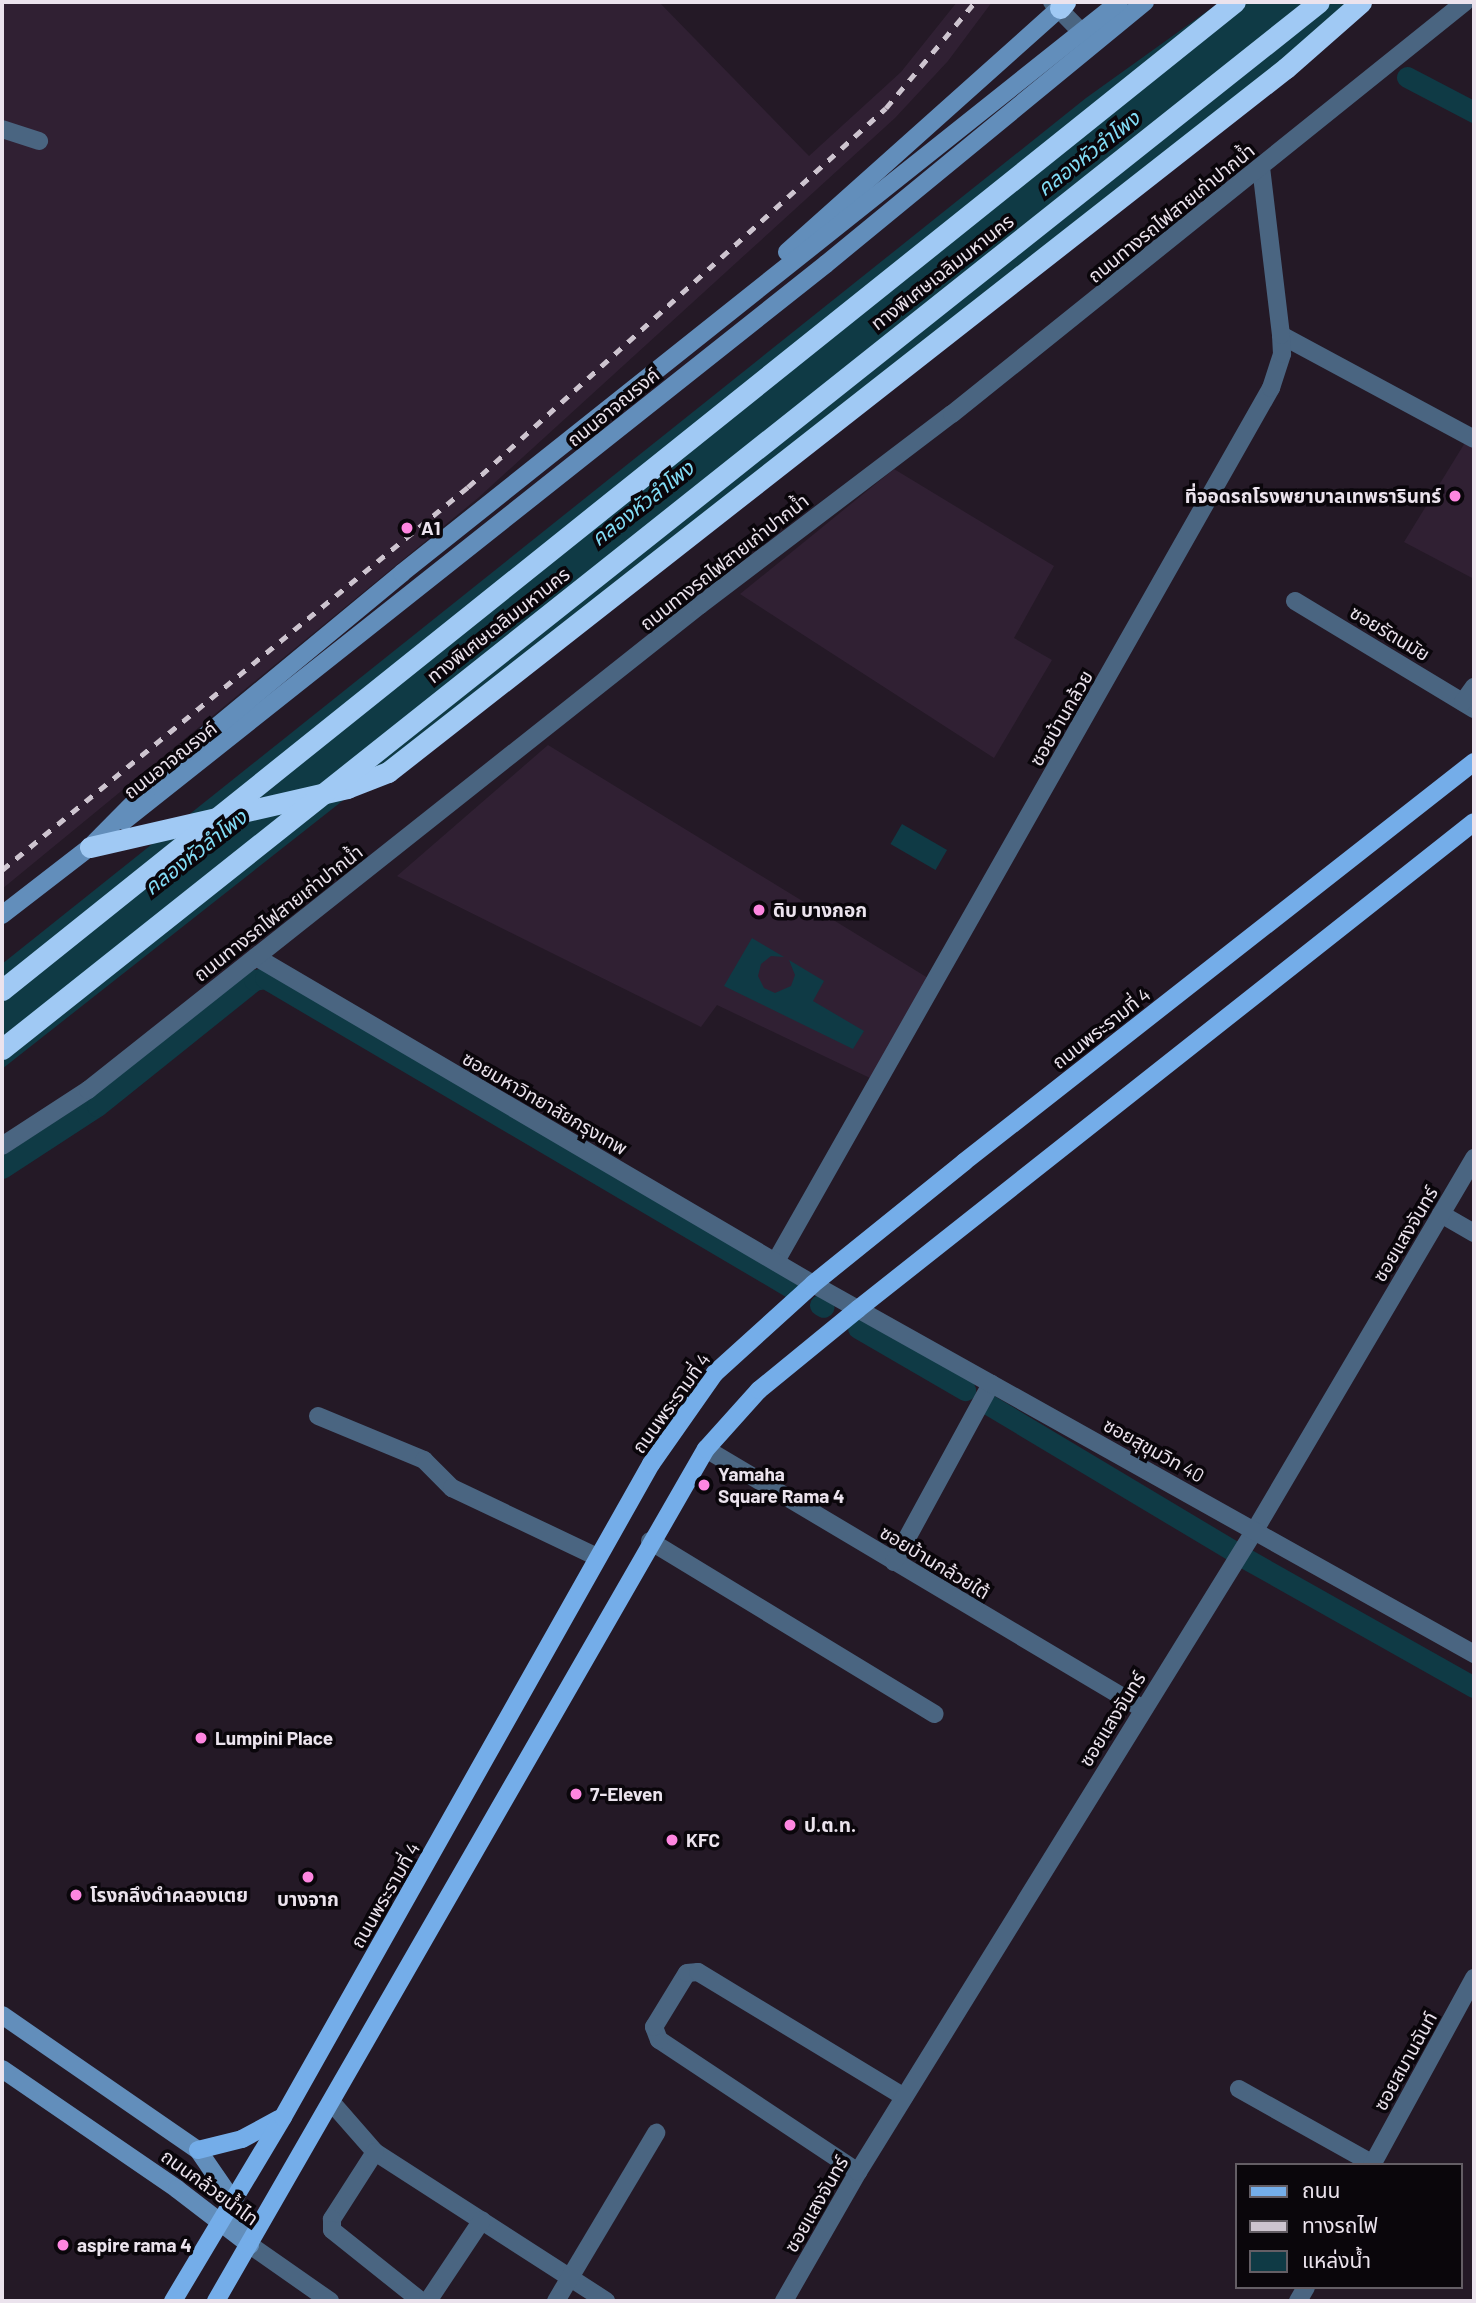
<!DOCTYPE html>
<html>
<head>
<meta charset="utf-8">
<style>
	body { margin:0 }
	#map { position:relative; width:1476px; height:2303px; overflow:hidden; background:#241926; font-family:Barlow,"Noto Sans Thai",sans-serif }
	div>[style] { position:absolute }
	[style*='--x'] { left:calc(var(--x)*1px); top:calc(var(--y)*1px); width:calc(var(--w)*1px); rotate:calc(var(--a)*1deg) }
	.built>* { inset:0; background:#302033 }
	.water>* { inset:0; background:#0f3a45; transform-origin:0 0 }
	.canal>* { height:21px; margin:-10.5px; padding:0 10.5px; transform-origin:10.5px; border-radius:10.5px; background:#0f3a45 }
	.minor>* { height:18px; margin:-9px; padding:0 9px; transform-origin:9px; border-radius:9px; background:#4a6581 }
	.tertiary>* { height:18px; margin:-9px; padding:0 9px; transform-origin:9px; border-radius:9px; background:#4a6581 }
	.secondary>* { height:18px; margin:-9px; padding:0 9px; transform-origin:9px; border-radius:9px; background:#628ebb }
	.primary>* { height:18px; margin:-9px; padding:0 9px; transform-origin:9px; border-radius:9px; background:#74ade9 }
	.motorway>* { height:21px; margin:-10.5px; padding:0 10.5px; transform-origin:10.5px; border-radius:10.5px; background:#a0c9f4 }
	.rail>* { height:5px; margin-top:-2.5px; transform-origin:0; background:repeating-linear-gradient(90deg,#cdc4cf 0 9px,transparent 0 18px) }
	.dots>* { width:19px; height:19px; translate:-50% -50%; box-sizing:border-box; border:4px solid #0a060b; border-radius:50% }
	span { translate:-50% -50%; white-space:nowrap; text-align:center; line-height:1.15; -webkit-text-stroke:7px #0a060b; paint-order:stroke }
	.street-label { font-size:19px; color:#ebe3ed }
	.poi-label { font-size:19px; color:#ebe3ed; font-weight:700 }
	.right { translate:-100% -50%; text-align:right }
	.left { translate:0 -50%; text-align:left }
	.water-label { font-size:21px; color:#82dcf5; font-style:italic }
	.frame { position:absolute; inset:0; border:4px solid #ebe3ed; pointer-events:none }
	.legend { position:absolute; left:1235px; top:2163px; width:228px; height:126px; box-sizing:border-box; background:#0a060b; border:2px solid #645e65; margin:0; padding:9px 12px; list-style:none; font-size:21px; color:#ebe3ed }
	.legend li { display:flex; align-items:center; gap:14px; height:35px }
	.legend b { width:35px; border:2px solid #645e65 }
</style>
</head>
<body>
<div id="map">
	<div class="built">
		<div style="clip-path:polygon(2px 2px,659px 2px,809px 156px,901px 72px,957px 2px,992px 2px,948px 61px,895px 118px,478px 498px,2px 889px)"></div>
		<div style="clip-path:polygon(1474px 428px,1474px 579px,1404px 542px)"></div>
		<div style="clip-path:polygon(894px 469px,1054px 566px,1014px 638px,1052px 660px,994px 758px,740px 594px)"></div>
		<div style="clip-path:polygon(548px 745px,928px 978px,870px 1078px,717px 1005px,701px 1027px,397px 876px)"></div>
	</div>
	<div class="water">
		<div style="clip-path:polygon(1220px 2px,1357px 2px,2px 1069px,2px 964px,1086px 98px)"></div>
		<div style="left:902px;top:824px;width:52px;height:23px;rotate:30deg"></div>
		<div style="clip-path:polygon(752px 938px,784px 957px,771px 956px,761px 964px,758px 976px,764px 988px,775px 993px,791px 986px,795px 975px,789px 960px,824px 981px,813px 1001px,864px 1031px,853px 1049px,724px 986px)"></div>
	</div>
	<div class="canal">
		<div style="--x:1407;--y:77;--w:76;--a:27.6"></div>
		<div style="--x:2;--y:1168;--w:113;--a:-33.1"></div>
		<div style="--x:97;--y:1106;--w:201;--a:-38.7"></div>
		<div style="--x:254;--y:980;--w:11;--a:-10"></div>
		<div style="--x:265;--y:978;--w:611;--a:30.47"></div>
		<div style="--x:820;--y:1305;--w:4;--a:27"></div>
		<div style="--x:858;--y:1328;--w:124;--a:30.1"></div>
		<div style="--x:986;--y:1403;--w:300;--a:30.9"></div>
		<div style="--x:1243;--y:1557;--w:265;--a:29.4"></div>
	</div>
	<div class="minor">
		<div style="--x:2;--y:129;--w:39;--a:18"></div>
		<div style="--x:1281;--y:335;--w:219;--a:28.3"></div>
		<div style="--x:1295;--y:601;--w:209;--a:31.1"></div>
		<div style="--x:1463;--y:702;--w:19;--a:-54"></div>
		<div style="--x:1441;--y:1214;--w:38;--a:30"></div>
		<div style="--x:776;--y:1261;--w:1004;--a:-60.45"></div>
		<div style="--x:1271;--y:388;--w:36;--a:-72"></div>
		<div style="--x:1282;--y:354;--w:19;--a:-93"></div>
		<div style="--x:1281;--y:335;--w:168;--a:-96.8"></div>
		<div style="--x:318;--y:1416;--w:115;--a:22.5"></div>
		<div style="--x:424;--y:1460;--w:40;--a:45"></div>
		<div style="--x:452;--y:1488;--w:161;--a:25.4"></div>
		<div style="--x:706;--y:1449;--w:508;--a:30.75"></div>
		<div style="--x:650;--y:1541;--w:333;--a:31.3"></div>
		<div style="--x:894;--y:1562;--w:203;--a:-61.4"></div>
		<div style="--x:1239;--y:2089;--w:154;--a:29.2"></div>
		<div style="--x:333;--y:2104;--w:64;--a:48.8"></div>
		<div style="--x:375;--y:2152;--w:275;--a:32.8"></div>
		<div style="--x:375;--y:2152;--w:80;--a:122.7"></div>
		<div style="--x:332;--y:2219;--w:11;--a:90"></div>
		<div style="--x:332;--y:2230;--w:114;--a:38.6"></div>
		<div style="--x:1372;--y:2165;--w:213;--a:-61.4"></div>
		<div style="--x:858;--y:2172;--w:239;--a:-146.4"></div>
		<div style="--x:659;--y:2040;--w:14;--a:-111"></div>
		<div style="--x:654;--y:2027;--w:63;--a:-58.6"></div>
		<div style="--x:687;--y:1973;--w:11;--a:-5"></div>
		<div style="--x:698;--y:1972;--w:241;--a:31.2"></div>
		<div style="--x:428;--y:2301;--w:97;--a:-56.3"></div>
		<div style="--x:556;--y:2301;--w:196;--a:-59.2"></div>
		<div style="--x:784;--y:2301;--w:149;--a:-60.2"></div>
		<div style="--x:858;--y:2172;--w:755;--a:-58.27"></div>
		<div style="--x:1255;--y:1530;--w:432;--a:-59.5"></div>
		<div style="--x:1298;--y:2301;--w:16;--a:-60"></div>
	</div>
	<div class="tertiary">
		<div style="--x:1052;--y:2;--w:56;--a:45.7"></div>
		<div style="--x:256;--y:957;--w:646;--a:30.42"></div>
		<div style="--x:813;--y:1284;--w:758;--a:29.24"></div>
		<div style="--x:2;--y:1146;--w:103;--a:-33.1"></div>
		<div style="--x:88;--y:1090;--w:781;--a:-38.4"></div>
		<div style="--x:700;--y:605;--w:316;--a:-37.2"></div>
		<div style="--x:952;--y:414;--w:658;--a:-38.77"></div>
		<div style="--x:250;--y:2245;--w:98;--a:35"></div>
	</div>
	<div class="secondary">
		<div style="--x:787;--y:252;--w:366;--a:-41.8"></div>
		<div style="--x:124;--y:821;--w:896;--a:-38.43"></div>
		<div style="--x:826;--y:264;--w:413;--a:-39.4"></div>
		<div style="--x:2;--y:915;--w:111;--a:-37.7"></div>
		<div style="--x:90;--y:847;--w:121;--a:-45.3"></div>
		<div style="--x:175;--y:761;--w:295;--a:-39.6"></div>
		<div style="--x:402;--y:573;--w:917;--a:-38.53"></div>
		<div style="--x:2;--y:2015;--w:238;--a:34.6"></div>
		<div style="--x:198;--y:2150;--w:62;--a:55.5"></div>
		<div style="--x:233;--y:2201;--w:47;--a:68.9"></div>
		<div style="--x:2;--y:2069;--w:212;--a:34.4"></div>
		<div style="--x:177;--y:2189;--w:92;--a:37.5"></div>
	</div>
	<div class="primary">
		<div style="--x:198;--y:2150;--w:45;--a:-14"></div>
		<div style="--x:242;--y:2139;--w:42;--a:-28.4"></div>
		<div style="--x:173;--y:2301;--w:214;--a:-59.1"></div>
		<div style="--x:283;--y:2117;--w:750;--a:-60.6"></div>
		<div style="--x:651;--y:1464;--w:111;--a:-54.9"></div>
		<div style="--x:715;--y:1373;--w:132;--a:-42.2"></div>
		<div style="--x:813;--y:1284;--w:194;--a:-38.9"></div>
		<div style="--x:964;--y:1162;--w:648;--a:-38.11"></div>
		<div style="--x:216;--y:2301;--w:983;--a:-60.1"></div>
		<div style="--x:706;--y:1449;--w:79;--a:-48.1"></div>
		<div style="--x:759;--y:1390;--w:128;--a:-39.3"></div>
		<div style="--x:858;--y:1309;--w:785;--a:-38.33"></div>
	</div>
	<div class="motorway">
		<div style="--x:1060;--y:8;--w:8;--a:-50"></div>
		<div style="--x:90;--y:847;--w:264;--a:-12.9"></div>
		<div style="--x:347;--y:788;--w:44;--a:-21.3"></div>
		<div style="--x:388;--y:772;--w:1141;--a:-38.1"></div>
		<div style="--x:1286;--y:68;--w:100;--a:-41.3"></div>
		<div style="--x:2;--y:990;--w:1580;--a:-38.71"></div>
		<div style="--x:2;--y:1049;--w:1682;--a:-38.48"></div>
	</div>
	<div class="rail">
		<div style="--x:2;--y:870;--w:603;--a:-39.42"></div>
		<div style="--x:468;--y:487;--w:564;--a:-42.2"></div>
		<div style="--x:886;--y:108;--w:138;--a:-50"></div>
	</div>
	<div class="dots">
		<div style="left:1455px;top:496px;background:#fe86e0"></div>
		<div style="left:407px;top:528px;background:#fe86e0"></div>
		<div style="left:759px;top:910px;background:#fe86e0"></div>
		<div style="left:704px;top:1485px;background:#fe86e0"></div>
		<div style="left:201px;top:1738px;background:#fe86e0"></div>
		<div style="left:576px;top:1794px;background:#fe86e0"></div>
		<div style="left:790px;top:1825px;background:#fe86e0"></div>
		<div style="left:672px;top:1840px;background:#fe86e0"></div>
		<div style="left:308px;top:1877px;background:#fe86e0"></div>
		<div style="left:76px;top:1895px;background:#fe86e0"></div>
		<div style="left:63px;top:2245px;background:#fe86e0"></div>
	</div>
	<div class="street-label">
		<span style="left:1171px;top:213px;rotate:-39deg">ถนนทางรถไฟสายเก่าปากน้ำ</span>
		<span style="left:942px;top:272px;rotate:-38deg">ทางพิเศษเฉลิมมหานคร</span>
		<span style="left:613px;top:407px;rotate:-39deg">ถนนอาจณรงค์</span>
		<span style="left:724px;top:562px;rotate:-38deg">ถนนทางรถไฟสายเก่าปากน้ำ</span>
		<span style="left:498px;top:625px;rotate:-38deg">ทางพิเศษเฉลิมมหานคร</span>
		<span style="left:1390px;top:633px;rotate:31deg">ซอยรัตนมัย</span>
		<span style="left:1061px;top:718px;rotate:-60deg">ซอยบ้านกล้วย</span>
		<span style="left:170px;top:760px;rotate:-38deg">ถนนอาจณรงค์</span>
		<span style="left:278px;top:913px;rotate:-38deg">ถนนทางรถไฟสายเก่าปากน้ำ</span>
		<span style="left:1101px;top:1028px;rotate:-38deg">ถนนพระรามที่ 4</span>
		<span style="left:545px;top:1103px;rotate:30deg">ซอยมหาวิทยาลัยกรุงเทพ</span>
		<span style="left:1405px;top:1234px;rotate:-59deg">ซอยแสงจันทร์</span>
		<span style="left:671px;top:1403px;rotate:-54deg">ถนนพระรามที่ 4</span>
		<span style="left:1154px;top:1450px;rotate:29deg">ซอยสุขุมวิท 40</span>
		<span style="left:935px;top:1562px;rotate:31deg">ซอยบ้านกล้วยใต้</span>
		<span style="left:1112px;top:1719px;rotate:-58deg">ซอยแสงจันทร์</span>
		<span style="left:385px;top:1895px;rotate:-60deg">ถนนพระรามที่ 4</span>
		<span style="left:1405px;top:2061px;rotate:-61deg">ซอยสมานฉันท์</span>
		<span style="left:210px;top:2187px;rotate:36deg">ถนนกล้วยน้ำไท</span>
		<span style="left:816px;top:2204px;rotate:-60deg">ซอยแสงจันทร์</span>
	</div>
	<div class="poi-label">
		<span class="right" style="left:1441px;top:496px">ที่จอดรถโรงพยาบาลเทพธารินทร์</span>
		<span class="left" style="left:421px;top:528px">A1</span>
		<span class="left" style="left:773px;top:910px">ดิบ บางกอก</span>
		<span class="left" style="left:718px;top:1485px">Yamaha<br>Square Rama 4</span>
		<span class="left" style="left:215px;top:1738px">Lumpini Place</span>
		<span class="left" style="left:590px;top:1794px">7-Eleven</span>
		<span class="left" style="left:804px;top:1825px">ป.ต.ท.</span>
		<span class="left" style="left:686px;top:1840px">KFC</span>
		<span class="left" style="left:90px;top:1895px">โรงกลึงดำคลองเตย</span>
		<span style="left:308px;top:1899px">บางจาก</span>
		<span class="left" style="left:77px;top:2245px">aspire rama 4</span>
	</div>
	<div class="water-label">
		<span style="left:1088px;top:153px;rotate:-38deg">คลองหัวลำโพง</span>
		<span style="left:642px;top:503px;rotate:-38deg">คลองหัวลำโพง</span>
		<span style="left:195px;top:852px;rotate:-38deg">คลองหัวลำโพง</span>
	</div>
	<div class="frame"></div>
	<ul class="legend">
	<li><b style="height:9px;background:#74ade9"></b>ถนน</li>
	<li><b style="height:9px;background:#cdc4cf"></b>ทางรถไฟ</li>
	<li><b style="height:19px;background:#0f3a45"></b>แหล่งน้ำ</li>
	</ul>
</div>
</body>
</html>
